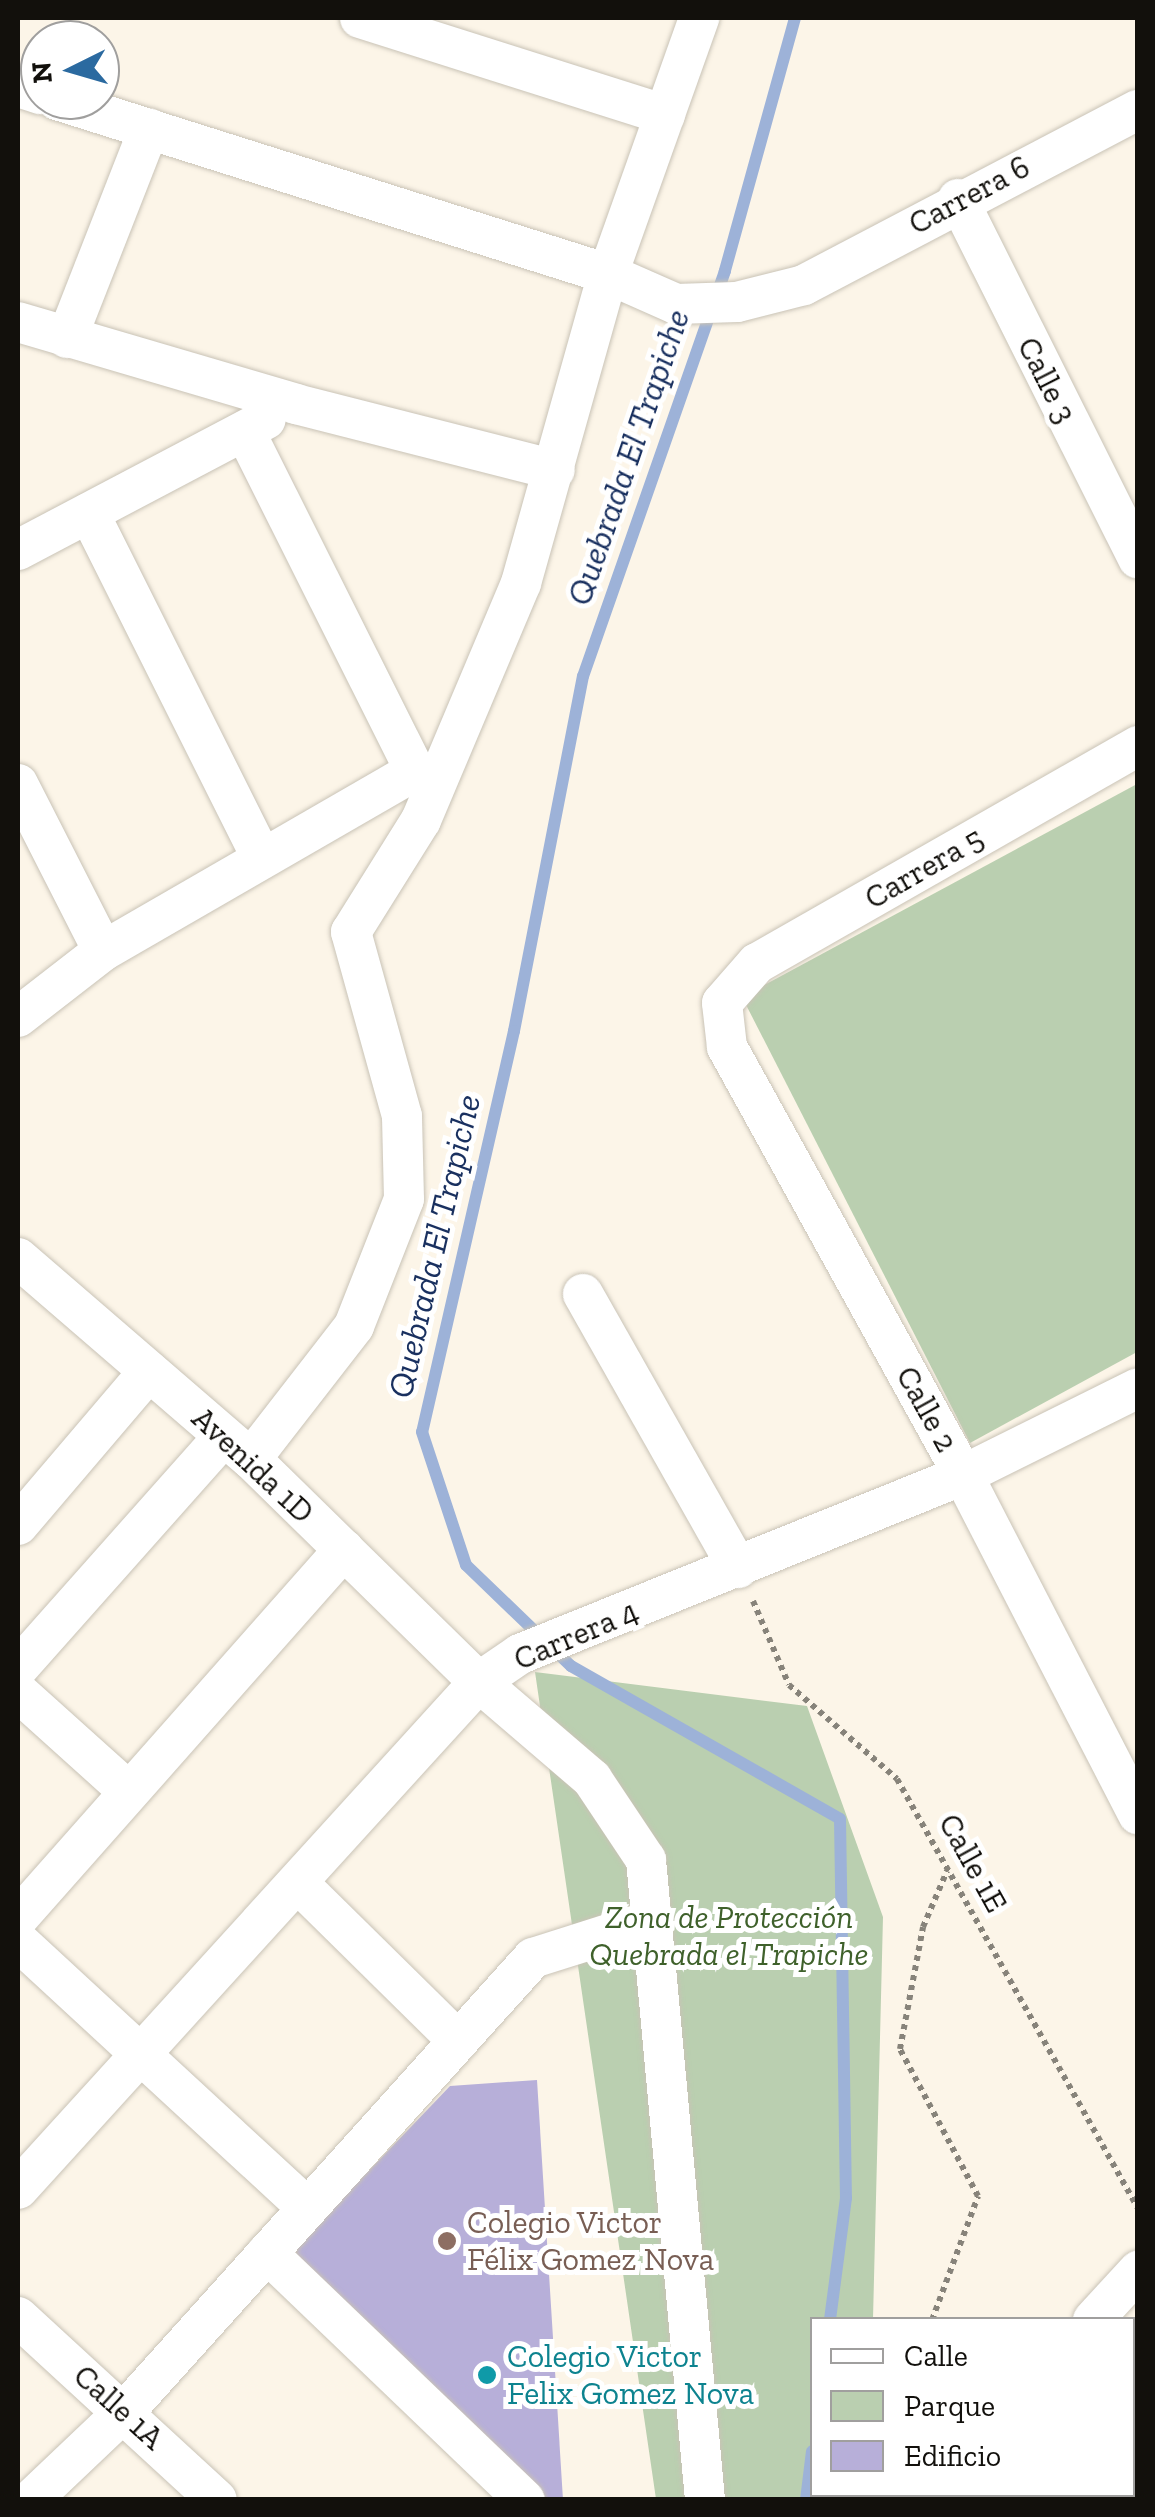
<!DOCTYPE html>
<html>
<head>
<meta charset="utf-8">
<style>
	body { margin:0 }
	#map { position:relative; width:1155px; height:2517px; overflow:hidden; background:#fcf5e8; font-family:"Zilla Slab",serif }
	div>[style] { position:absolute }
	[style*='--x'] { left:calc(var(--x)*1px); top:calc(var(--y)*1px); width:calc(var(--w)*1px); rotate:calc(var(--a)*1deg) }
	.green>* { inset:0; background:#bacfb0 }
	.stream>* { height:12px; margin:-6px; padding:0 6px; transform-origin:6px; border-radius:6px; background:#9db2d8 }
	.building>* { inset:0; background:#b7afd9 }
	.path>* { height:6px; margin-top:-3px; transform-origin:0; background:repeating-linear-gradient(90deg,#87837a 0 5px,transparent 0 10px) }
	.roads { filter:drop-shadow(0 0 2px #c9c3b6) drop-shadow(0 0 2px #c9c3b6) }
	.minor>* { height:40px; margin:-20px; padding:0 20px; transform-origin:20px; border-radius:20px; background:#fff }
	.dots>* { width:28px; height:28px; translate:-50% -50%; box-sizing:border-box; border:5px solid #fff; border-radius:50% }
	span { translate:-50% -50%; white-space:nowrap; text-align:center; line-height:1.15; -webkit-text-stroke:10px #fff; paint-order:stroke }
	.street-label { font-size:32px; color:#12100c }
	.park-label { font-size:32px; color:#3f612b; font-style:italic }
	.education-label { font-size:32px; color:#785e54 }
	.left { translate:0 -50%; text-align:left }
	.culture-label { font-size:32px; color:#0d838f }
	.water-label { font-size:35px; color:#19305f; font-style:italic }
	.frame { position:absolute; inset:0; border:20px solid #12100c; pointer-events:none }
	.legend { position:absolute; left:810px; top:2317px; width:325px; height:180px; box-sizing:border-box; background:#fff; border:2px solid #a09f9e; margin:0; padding:12px 18px; list-style:none; font-size:30px; color:#12100c }
	.legend li { display:flex; align-items:center; gap:20px; height:50px }
	.legend b { width:50px; border:2px solid #a09f9e }
	.north { position:absolute; left:20px; top:20px; width:100px; height:100px; box-sizing:border-box; background:#fff; border:2px solid #a09f9e; border-radius:50%; rotate:265deg; font-size:28px; font-weight:700; line-height:40px; text-align:center; color:#12100c }
	.north::after { content:''; display:block; margin:auto; width:35px; height:45px; background:#2b6aa0; clip-path:polygon(50% 0,100% 100%,50% 72%,0 100%) }
</style>
</head>
<body>
<div id="map">
	<div class="green">
		<div style="clip-path:polygon(1137px 784px,1137px 1352px,970px 1443px,742px 997px)"></div>
		<div style="clip-path:polygon(535px 1672px,807px 1706px,883px 1917px,873px 2319px,812px 2320px,812px 2494px,868px 2499px,656px 2499px)"></div>
	</div>
	<div class="stream">
		<div style="--x:795;--y:18;--w:263;--a:105.5"></div>
		<div style="--x:725;--y:271;--w:429;--a:109.3"></div>
		<div style="--x:583;--y:676;--w:362;--a:101"></div>
		<div style="--x:514;--y:1031;--w:411;--a:102.9"></div>
		<div style="--x:422;--y:1432;--w:140;--a:71.7"></div>
		<div style="--x:466;--y:1565;--w:146;--a:43.9"></div>
		<div style="--x:571;--y:1666;--w:309;--a:29.6"></div>
		<div style="--x:840;--y:1819;--w:379;--a:89.1"></div>
		<div style="--x:846;--y:2198;--w:123;--a:97.5"></div>
		<div style="--x:806;--y:2500;--w:49;--a:-83"></div>
	</div>
	<div class="building">
		<div style="clip-path:polygon(537px 2080px,563px 2500px,547px 2500px,292px 2251px,450px 2086px)"></div>
	</div>
	<div class="path">
		<div style="--x:753;--y:1601;--w:91;--a:66.8"></div>
		<div style="--x:789;--y:1685;--w:143;--a:41"></div>
		<div style="--x:897;--y:1779;--w:492;--a:60.7"></div>
		<div style="--x:932;--y:2320;--w:132;--a:-69.6"></div>
		<div style="--x:978;--y:2196;--w:166;--a:-118"></div>
		<div style="--x:900;--y:2049;--w:124;--a:-79.3"></div>
		<div style="--x:923;--y:1927;--w:61;--a:-66.8"></div>
		<div style="--x:1132;--y:2487;--w:12;--a:59"></div>
		<div style="--x:986;--y:2494;--w:7;--a:63"></div>
	</div>
	<div class="roads">
		<div class="minor">
			<div style="--x:360;--y:18;--w:320;--a:17.6"></div>
			<div style="--x:18;--y:87;--w:23;--a:18"></div>
			<div style="--x:57;--y:100;--w:578;--a:17.53"></div>
			<div style="--x:608;--y:274;--w:272;--a:-70.4"></div>
			<div style="--x:958;--y:199;--w:402;--a:63.4"></div>
			<div style="--x:18;--y:322;--w:290;--a:16.4"></div>
			<div style="--x:296;--y:404;--w:267;--a:14.3"></div>
			<div style="--x:67;--y:338;--w:225;--a:-68.6"></div>
			<div style="--x:89;--y:513;--w:384;--a:63.4"></div>
			<div style="--x:18;--y:550;--w:280;--a:-27.8"></div>
			<div style="--x:1138;--y:746;--w:438;--a:150.3"></div>
			<div style="--x:757;--y:963;--w:53;--a:131.2"></div>
			<div style="--x:722;--y:1003;--w:44;--a:83.5"></div>
			<div style="--x:727;--y:1047;--w:489;--a:61.1"></div>
			<div style="--x:963;--y:1475;--w:382;--a:62.7"></div>
			<div style="--x:18;--y:784;--w:187;--a:63"></div>
			<div style="--x:18;--y:1017;--w:108;--a:-37.8"></div>
			<div style="--x:103;--y:951;--w:360;--a:-30"></div>
			<div style="--x:415;--y:771;--w:380;--a:-116.6"></div>
			<div style="--x:18;--y:1258;--w:308;--a:40.8"></div>
			<div style="--x:251;--y:1459;--w:319;--a:44.4"></div>
			<div style="--x:479;--y:1682;--w:149;--a:40.6"></div>
			<div style="--x:592;--y:1779;--w:97;--a:56.3"></div>
			<div style="--x:646;--y:1860;--w:643;--a:84.73"></div>
			<div style="--x:583;--y:1294;--w:315;--a:60.5"></div>
			<div style="--x:251;--y:1459;--w:168;--a:-52.2"></div>
			<div style="--x:354;--y:1326;--w:136;--a:-68.5"></div>
			<div style="--x:404;--y:1199;--w:83;--a:-91.4"></div>
			<div style="--x:402;--y:1116;--w:191;--a:-105.5"></div>
			<div style="--x:351;--y:932;--w:132;--a:-58"></div>
			<div style="--x:421;--y:820;--w:257;--a:-67.1"></div>
			<div style="--x:521;--y:583;--w:321;--a:-74.3"></div>
			<div style="--x:608;--y:274;--w:74;--a:23.8"></div>
			<div style="--x:676;--y:304;--w:61;--a:-1.9"></div>
			<div style="--x:737;--y:302;--w:69;--a:-14.2"></div>
			<div style="--x:804;--y:285;--w:377;--a:-27.7"></div>
			<div style="--x:18;--y:1525;--w:202;--a:-49.6"></div>
			<div style="--x:18;--y:1668;--w:310;--a:-48.4"></div>
			<div style="--x:18;--y:1692;--w:149;--a:42"></div>
			<div style="--x:298;--y:1883;--w:225;--a:44.6"></div>
			<div style="--x:18;--y:1918;--w:492;--a:-48.5"></div>
			<div style="--x:18;--y:1941;--w:393;--a:42.7"></div>
			<div style="--x:18;--y:2189;--w:685;--a:-47.72"></div>
			<div style="--x:479;--y:1682;--w:50;--a:-34.3"></div>
			<div style="--x:520;--y:1654;--w:478;--a:-22"></div>
			<div style="--x:963;--y:1475;--w:195;--a:-26.4"></div>
			<div style="--x:267;--y:2253;--w:357;--a:43.8"></div>
			<div style="--x:18;--y:2317;--w:270;--a:42.6"></div>
			<div style="--x:1093;--y:2320;--w:67;--a:-47.4"></div>
			<div style="--x:31;--y:2500;--w:131;--a:-43.5"></div>
			<div style="--x:126;--y:2410;--w:608;--a:-48"></div>
			<div style="--x:533;--y:1958;--w:126;--a:-17.6"></div>
			<div style="--x:928;--y:2500;--w:7;--a:-56"></div>
		</div>
	</div>
	<div class="dots">
		<div style="left:447px;top:2241px;background:#8d6e63"></div>
		<div style="left:487px;top:2375px;background:#0f9aa8"></div>
	</div>
	<div class="street-label">
		<span style="left:969px;top:195px;rotate:-28deg">Carrera 6</span>
		<span style="left:1047px;top:380px;rotate:63deg">Calle 3</span>
		<span style="left:924px;top:868px;rotate:-30deg">Carrera 5</span>
		<span style="left:927px;top:1409px;rotate:61deg">Calle 2</span>
		<span style="left:253px;top:1465px;rotate:43deg">Avenida 1D</span>
		<span style="left:576px;top:1635px;rotate:-23deg">Carrera 4</span>
		<span style="left:973px;top:1863px;rotate:61deg">Calle 1E</span>
		<span style="left:119px;top:2407px;rotate:42deg">Calle 1A</span>
	</div>
	<div class="park-label">
		<span style="left:729px;top:1936px">Zona de Protección<br>Quebrada el Trapiche</span>
	</div>
	<div class="education-label">
		<span class="left" style="left:467px;top:2241px">Colegio Victor<br>Félix Gomez Nova</span>
	</div>
	<div class="culture-label">
		<span class="left" style="left:507px;top:2375px">Colegio Victor<br>Felix Gomez Nova</span>
	</div>
	<div class="water-label">
		<span style="left:628px;top:457px;rotate:-71deg">Quebrada El Trapiche</span>
		<span style="left:434px;top:1246px;rotate:-77deg">Quebrada El Trapiche</span>
	</div>
	<div class="frame"></div>
	<ul class="legend">
	<li><b style="height:12px;background:#fff"></b>Calle</li>
	<li><b style="height:28px;background:#bacfb0"></b>Parque</li>
	<li><b style="height:28px;background:#b7afd9"></b>Edificio</li>
	</ul>
	<div class="north">N</div>
</div>
</body>
</html>
